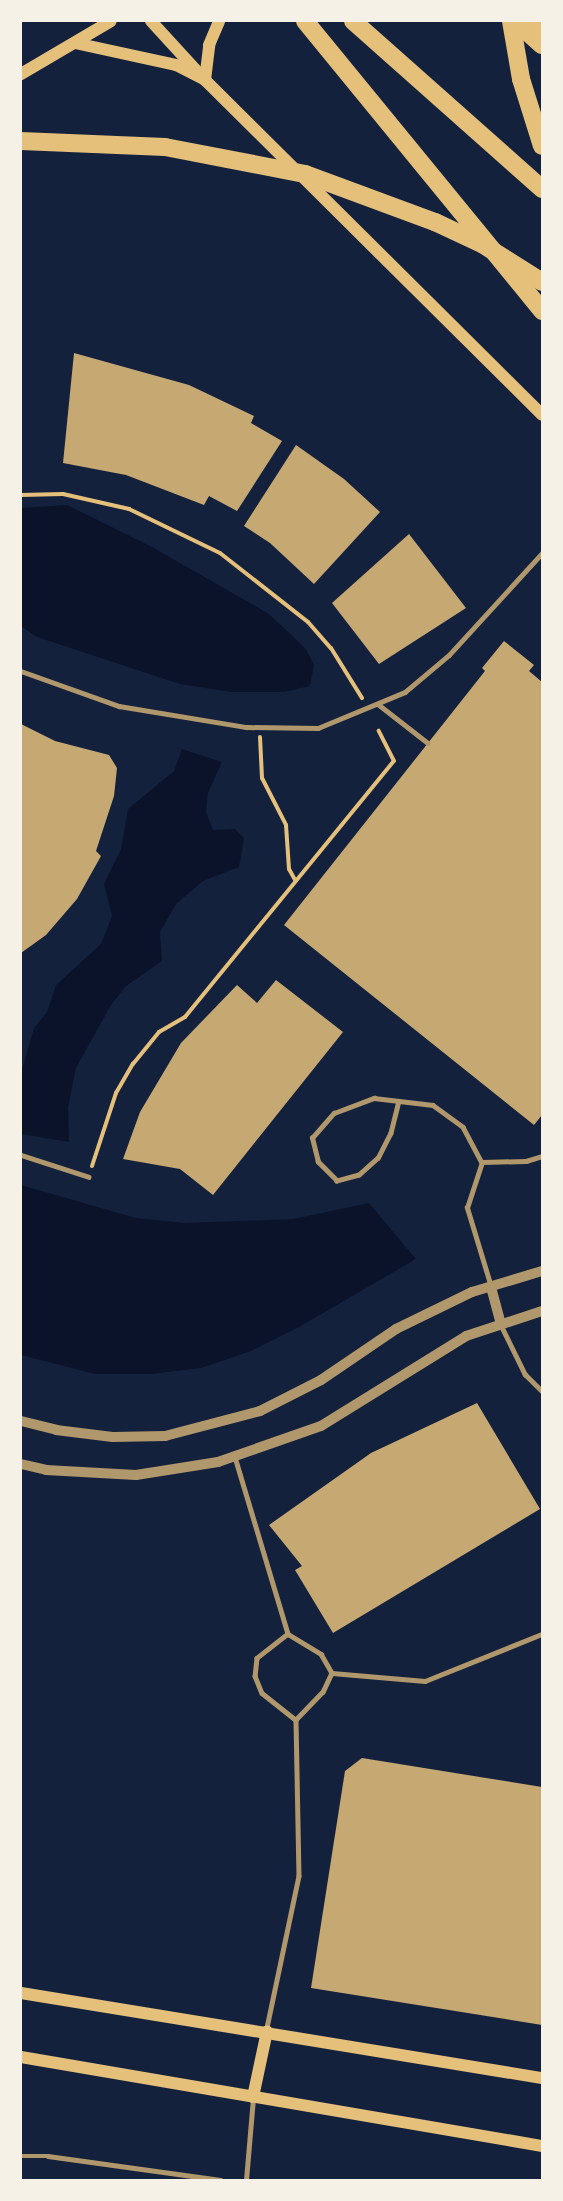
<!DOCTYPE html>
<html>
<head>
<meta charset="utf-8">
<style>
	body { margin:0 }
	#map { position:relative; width:563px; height:2201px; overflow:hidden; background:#14213d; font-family:Commissioner,sans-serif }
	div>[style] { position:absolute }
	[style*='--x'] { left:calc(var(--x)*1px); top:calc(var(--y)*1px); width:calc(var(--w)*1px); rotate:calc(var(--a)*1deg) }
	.water>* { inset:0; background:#0b132b }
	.building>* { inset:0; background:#c6a872 }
	.path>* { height:4px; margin:-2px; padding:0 2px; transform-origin:2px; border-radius:2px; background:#e5c07b }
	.service>* { height:4.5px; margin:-2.25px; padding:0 2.25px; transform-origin:2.25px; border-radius:2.25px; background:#b1986c }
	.tertiary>* { height:10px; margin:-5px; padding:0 5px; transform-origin:5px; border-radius:5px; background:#b1986c }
	.secondary>* { height:12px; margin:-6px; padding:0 6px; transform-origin:6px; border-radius:6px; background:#e5c07b }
	.motorway>* { height:18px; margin:-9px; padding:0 9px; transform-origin:9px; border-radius:9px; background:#e5c07b }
	span { translate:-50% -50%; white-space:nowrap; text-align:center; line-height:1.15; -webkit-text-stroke:4.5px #f6f1e7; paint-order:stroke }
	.frame { position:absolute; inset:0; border:22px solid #f6f1e7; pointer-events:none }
</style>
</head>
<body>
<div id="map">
	<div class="water">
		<div style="clip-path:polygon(67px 505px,152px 547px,269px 614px,306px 649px,314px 665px,310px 686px,284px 692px,231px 692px,180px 684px,37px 637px,21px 626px,21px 508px)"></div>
		<div style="clip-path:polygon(182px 749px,222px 762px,208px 793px,206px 812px,213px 830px,235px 829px,244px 838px,239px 867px,203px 881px,176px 904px,160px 932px,162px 961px,126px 986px,111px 1005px,76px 1068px,68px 1107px,69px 1142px,21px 1134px,21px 1073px,34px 1028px,47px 1012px,56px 985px,101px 944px,112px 916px,104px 884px,121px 849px,128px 809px,174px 771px)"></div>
		<div style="clip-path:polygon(21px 1185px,136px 1218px,185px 1223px,293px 1219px,369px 1203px,416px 1259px,299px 1327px,251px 1351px,201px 1368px,151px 1374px,95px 1374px,21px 1355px)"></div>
	</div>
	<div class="building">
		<div style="clip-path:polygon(74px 353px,189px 385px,254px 416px,251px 423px,282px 441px,237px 511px,209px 496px,204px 505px,126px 475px,63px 463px)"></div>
		<div style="clip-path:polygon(296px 445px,344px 479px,380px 512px,314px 584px,270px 543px,244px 526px)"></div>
		<div style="clip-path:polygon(409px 534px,466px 608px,379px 664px,332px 603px)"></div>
		<div style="clip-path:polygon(504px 641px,534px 665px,529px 671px,542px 682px,542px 1115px,534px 1125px,284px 925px,485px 671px,482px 668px)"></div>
		<div style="clip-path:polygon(21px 724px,55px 741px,109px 755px,117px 768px,114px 796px,96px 851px,101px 856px,77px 899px,46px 935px,21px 953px)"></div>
		<div style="clip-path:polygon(276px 980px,343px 1032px,213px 1195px,180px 1169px,123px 1159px,140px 1112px,181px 1043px,237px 985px,257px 1003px)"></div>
		<div style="clip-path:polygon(477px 1403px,540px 1509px,333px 1633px,295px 1570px,302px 1566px,269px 1525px,371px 1453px)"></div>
		<div style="clip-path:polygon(362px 1758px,542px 1787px,542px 2025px,311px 1988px,345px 1771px)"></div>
	</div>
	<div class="path">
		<div style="--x:21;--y:495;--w:42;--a:-1.4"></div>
		<div style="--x:63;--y:494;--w:68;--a:12.8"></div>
		<div style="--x:129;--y:509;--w:101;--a:25.8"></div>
		<div style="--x:220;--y:553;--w:112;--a:38.1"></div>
		<div style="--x:308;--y:622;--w:35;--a:49"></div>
		<div style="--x:331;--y:648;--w:59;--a:58.2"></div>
		<div style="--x:260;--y:737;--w:41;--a:87.2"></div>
		<div style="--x:262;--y:778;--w:53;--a:62.9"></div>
		<div style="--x:286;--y:825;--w:44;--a:86.1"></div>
		<div style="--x:289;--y:869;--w:13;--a:61"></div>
		<div style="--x:92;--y:1166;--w:77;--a:-71.8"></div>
		<div style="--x:116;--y:1093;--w:34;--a:-60"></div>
		<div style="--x:133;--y:1064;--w:41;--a:-50.9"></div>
		<div style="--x:159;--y:1032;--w:30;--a:-30"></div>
		<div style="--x:185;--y:1017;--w:330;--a:-50.8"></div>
		<div style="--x:394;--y:761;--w:34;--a:-117"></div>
	</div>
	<div class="service">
		<div style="--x:21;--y:671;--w:104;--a:19.7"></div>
		<div style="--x:119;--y:706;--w:129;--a:9.4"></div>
		<div style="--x:246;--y:727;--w:72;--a:0.8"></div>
		<div style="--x:318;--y:728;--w:94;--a:-22.5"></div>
		<div style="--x:405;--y:692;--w:57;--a:-40.1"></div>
		<div style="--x:449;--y:655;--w:138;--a:-47.6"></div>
		<div style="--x:378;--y:704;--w:63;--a:38"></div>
		<div style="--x:399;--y:1101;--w:33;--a:104"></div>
		<div style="--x:391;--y:1133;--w:28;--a:117"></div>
		<div style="--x:378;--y:1158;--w:25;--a:138"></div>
		<div style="--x:359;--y:1175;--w:23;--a:165"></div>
		<div style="--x:337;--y:1181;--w:27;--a:-135"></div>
		<div style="--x:318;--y:1162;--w:25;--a:-104"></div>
		<div style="--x:312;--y:1138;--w:33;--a:-49"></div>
		<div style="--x:334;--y:1113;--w:43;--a:-20.6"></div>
		<div style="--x:374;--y:1098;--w:59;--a:6.8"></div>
		<div style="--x:433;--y:1105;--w:37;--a:36"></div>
		<div style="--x:463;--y:1127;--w:40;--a:62"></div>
		<div style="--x:21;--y:1155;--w:71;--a:17.9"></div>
		<div style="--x:491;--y:1287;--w:83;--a:-106.9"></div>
		<div style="--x:467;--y:1208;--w:48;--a:-71.9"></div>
		<div style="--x:482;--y:1162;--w:44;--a:-1.3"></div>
		<div style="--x:526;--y:1161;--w:17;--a:-17"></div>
		<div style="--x:501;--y:1325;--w:55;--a:63.9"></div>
		<div style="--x:525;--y:1374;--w:24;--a:45"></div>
		<div style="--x:235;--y:1457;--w:185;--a:73.3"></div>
		<div style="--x:288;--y:1634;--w:39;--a:31"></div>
		<div style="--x:321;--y:1654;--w:22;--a:60"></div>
		<div style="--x:332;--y:1673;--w:21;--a:115"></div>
		<div style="--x:323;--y:1692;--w:39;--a:134"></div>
		<div style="--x:296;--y:1720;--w:156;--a:88.9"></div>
		<div style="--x:299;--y:1876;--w:155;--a:101.9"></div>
		<div style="--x:288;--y:1634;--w:39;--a:142"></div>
		<div style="--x:257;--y:1658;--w:18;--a:96"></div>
		<div style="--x:255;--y:1676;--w:18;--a:68"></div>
		<div style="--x:262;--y:1693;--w:43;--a:38.5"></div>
		<div style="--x:332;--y:1673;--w:93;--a:4.9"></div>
		<div style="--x:425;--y:1681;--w:126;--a:-21.9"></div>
		<div style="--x:21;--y:2156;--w:27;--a:0"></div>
		<div style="--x:48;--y:2156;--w:174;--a:7.9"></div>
		<div style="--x:246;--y:2180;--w:81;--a:-85.1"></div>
	</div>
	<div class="tertiary">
		<div style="--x:491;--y:1287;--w:38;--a:75"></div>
		<div style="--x:21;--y:1421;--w:36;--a:14"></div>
		<div style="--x:56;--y:1430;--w:57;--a:7"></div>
		<div style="--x:113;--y:1437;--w:52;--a:-1.1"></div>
		<div style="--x:165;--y:1436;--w:98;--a:-14.7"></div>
		<div style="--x:260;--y:1411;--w:68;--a:-26.9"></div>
		<div style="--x:321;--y:1380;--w:91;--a:-34.2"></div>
		<div style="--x:396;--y:1329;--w:85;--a:-26"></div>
		<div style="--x:472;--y:1292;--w:73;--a:-16.7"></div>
		<div style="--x:21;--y:1464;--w:26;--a:13"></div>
		<div style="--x:46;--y:1470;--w:90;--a:3.2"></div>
		<div style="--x:136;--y:1475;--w:83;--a:-9"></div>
		<div style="--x:218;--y:1462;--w:109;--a:-19.3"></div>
		<div style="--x:321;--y:1426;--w:171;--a:-31.8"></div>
		<div style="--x:466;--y:1336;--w:80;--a:-18.2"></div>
	</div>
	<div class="secondary">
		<div style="--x:151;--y:21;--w:80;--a:47.5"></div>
		<div style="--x:205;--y:80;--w:475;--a:44.8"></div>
		<div style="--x:75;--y:43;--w:103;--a:12.3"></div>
		<div style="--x:176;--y:65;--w:33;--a:27"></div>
		<div style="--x:205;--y:80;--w:35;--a:-83"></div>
		<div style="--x:209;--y:45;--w:26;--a:-67"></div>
		<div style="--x:21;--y:74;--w:104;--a:-30.5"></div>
		<div style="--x:21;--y:1993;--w:528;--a:9.27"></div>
		<div style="--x:21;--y:2057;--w:529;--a:9.69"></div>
		<div style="--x:253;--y:2097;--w:67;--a:-78"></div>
	</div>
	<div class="motorway">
		<div style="--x:305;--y:21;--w:375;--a:50.7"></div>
		<div style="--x:353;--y:21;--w:253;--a:41.6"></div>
		<div style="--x:511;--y:21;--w:59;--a:80.2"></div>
		<div style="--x:521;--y:79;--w:70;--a:72.6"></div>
		<div style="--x:515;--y:21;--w:36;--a:42"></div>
		<div style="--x:534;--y:21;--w:9;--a:27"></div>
		<div style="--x:21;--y:141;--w:144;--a:2.4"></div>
		<div style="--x:165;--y:147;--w:143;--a:10.9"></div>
		<div style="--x:305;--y:174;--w:139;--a:20.3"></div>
		<div style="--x:435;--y:222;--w:52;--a:25.1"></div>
		<div style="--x:482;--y:244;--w:71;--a:32.3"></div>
	</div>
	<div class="frame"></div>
</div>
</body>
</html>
